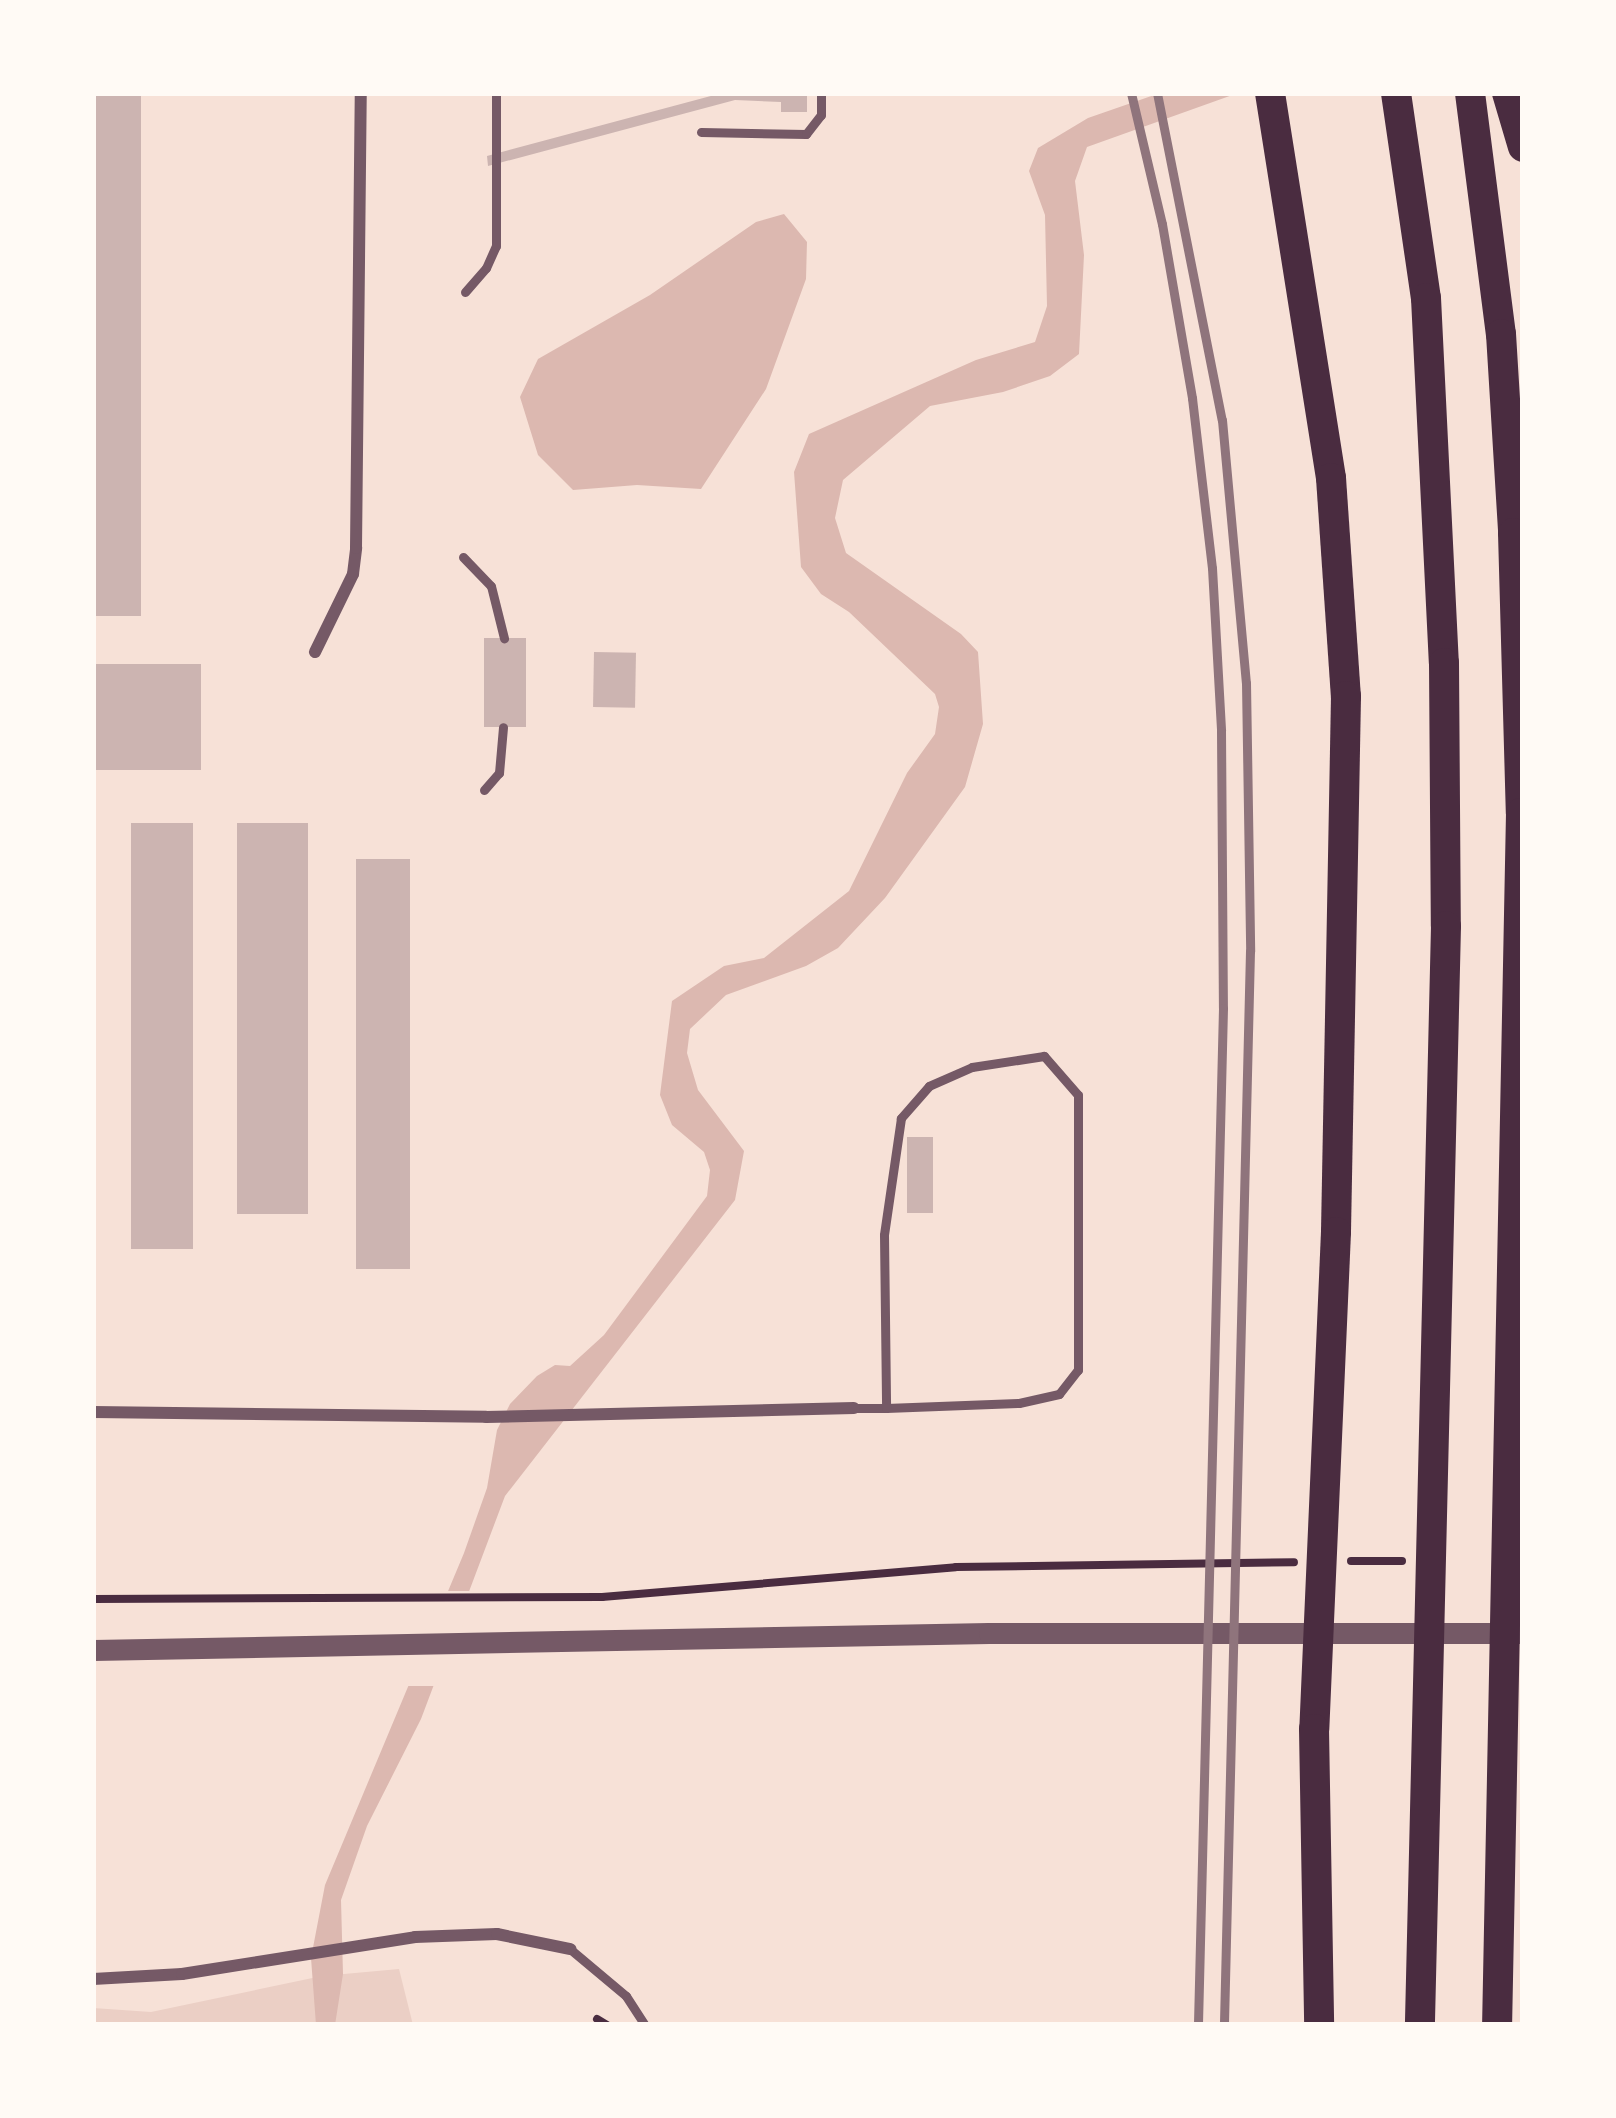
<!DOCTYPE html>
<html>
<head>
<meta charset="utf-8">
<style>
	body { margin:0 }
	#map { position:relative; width:1616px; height:2118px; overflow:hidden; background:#f7e1d7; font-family:"PT Sans Narrow",sans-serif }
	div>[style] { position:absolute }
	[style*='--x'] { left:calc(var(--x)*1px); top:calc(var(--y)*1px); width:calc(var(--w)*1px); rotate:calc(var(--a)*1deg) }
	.green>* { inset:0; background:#ebcfc5 }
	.water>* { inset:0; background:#dcb8b0 }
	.pier>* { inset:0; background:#f7e1d7 }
	.building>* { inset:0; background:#ccb4b1; transform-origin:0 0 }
	.path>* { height:8px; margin:-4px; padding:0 4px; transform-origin:4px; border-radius:4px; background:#4a2c40 }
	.service>* { height:9px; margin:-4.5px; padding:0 4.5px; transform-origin:4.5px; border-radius:4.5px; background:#755966 }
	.minor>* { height:12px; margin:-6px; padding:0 6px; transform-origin:6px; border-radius:6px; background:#755966 }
	.tertiary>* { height:21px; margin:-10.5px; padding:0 10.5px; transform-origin:10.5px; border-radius:10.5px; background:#755966 }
	.motorway>* { height:30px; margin:-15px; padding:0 15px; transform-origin:15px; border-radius:15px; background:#4a2c40 }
	.rail>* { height:9px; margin:-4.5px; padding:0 4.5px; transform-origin:4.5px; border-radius:4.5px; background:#8f747c }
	span { translate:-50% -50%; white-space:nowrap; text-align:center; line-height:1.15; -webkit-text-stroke:9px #fffaf5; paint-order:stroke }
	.frame { position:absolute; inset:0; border:96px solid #fffaf5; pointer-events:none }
</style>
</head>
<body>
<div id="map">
	<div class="green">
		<div style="clip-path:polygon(399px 1969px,413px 2025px,93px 2025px,93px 2008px,151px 2012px,322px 1976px)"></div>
	</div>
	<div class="water">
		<div style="clip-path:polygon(1160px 93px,1238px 93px,1087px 147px,1075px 181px,1084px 255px,1079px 354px,1050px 376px,1003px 392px,930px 406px,843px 480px,835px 518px,846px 553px,961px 634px,978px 652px,983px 724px,965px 787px,885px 898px,838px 948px,806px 966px,726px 995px,690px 1029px,687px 1053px,698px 1090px,744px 1151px,735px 1200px,505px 1496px,421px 1719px,367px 1826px,341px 1900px,343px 1974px,335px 2025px,316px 2025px,311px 1958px,325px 1885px,464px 1553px,487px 1488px,497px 1430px,510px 1404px,537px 1376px,555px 1365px,570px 1366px,604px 1335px,707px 1196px,710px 1170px,704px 1152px,672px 1125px,660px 1095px,672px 1001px,724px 966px,764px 958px,849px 891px,907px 773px,935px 734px,939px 707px,935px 694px,849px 612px,821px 594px,801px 567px,794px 472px,809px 434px,976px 360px,1035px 342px,1047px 306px,1045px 215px,1029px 171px,1038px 148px,1088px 118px)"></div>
		<div style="clip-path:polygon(784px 214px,807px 242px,806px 279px,766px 389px,701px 489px,637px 485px,573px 490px,538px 455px,520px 397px,538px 359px,650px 295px,756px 222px)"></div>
	</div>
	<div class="pier">
		<div style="clip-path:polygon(442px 1591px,477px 1591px,438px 1686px,402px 1686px)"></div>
	</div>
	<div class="building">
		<div style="left:93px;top:93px;width:48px;height:523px"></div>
		<div style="clip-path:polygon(722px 93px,807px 93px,807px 112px,781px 112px,781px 102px,735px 100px,488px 166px,487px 156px)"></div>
		<div style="left:484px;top:638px;width:42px;height:89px"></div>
		<div style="left:594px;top:652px;width:42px;height:55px;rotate:1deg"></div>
		<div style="left:93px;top:664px;width:108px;height:106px"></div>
		<div style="left:193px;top:823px;width:426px;height:62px;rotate:90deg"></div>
		<div style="left:237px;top:823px;width:71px;height:391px"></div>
		<div style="left:356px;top:859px;width:54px;height:410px"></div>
		<div style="left:907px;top:1137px;width:26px;height:76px"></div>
	</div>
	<div class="path">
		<div style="--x:1351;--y:1561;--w:51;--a:0"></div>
		<div style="--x:93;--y:1599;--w:509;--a:-0.23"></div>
		<div style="--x:602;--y:1597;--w:355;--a:-4.8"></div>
		<div style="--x:956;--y:1567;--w:338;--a:-0.8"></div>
		<div style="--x:597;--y:2019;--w:12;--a:31"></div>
	</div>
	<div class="service">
		<div style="--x:701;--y:132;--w:105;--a:1.1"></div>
		<div style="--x:806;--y:134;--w:24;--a:-52"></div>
		<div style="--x:821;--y:115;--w:22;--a:-90"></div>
		<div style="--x:465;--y:292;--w:32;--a:-49"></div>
		<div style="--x:486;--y:268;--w:24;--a:-66"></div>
		<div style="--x:496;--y:246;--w:153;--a:-90"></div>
		<div style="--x:463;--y:557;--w:40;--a:46"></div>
		<div style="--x:491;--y:586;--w:54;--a:76"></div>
		<div style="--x:484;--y:790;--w:23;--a:-49"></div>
		<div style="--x:499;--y:773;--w:46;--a:-85"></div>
		<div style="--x:854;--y:1408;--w:32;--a:0"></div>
		<div style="--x:886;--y:1408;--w:133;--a:-2.2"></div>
		<div style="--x:1019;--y:1403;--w:41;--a:-12.7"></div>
		<div style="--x:1059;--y:1394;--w:31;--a:-52"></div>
		<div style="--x:1078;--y:1370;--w:275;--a:-90"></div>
		<div style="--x:1078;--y:1095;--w:52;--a:-131.1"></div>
		<div style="--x:1044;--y:1056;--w:73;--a:171.3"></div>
		<div style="--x:972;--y:1067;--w:47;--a:156.2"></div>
		<div style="--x:929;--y:1086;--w:43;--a:131.2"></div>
		<div style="--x:901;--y:1118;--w:118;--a:98.3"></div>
		<div style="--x:884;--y:1235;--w:173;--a:89.3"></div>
		<div style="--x:570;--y:1949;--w:73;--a:40"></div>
		<div style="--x:626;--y:1996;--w:35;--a:57"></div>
	</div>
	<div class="minor">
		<div style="--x:315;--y:652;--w:87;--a:-64"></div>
		<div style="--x:353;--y:574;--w:26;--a:-83"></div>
		<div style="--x:356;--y:548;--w:455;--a:-89.4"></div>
		<div style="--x:93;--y:1412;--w:393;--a:0.7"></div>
		<div style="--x:486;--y:1417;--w:368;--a:-1.4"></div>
		<div style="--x:93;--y:1979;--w:89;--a:-3.2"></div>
		<div style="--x:182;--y:1974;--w:236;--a:-9"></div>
		<div style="--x:415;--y:1937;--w:82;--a:-2.1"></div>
		<div style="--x:497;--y:1934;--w:75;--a:11.6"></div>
	</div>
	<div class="tertiary">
		<div style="--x:93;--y:1650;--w:896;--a:-1.09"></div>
		<div style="--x:989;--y:1633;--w:534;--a:0"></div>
	</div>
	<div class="motorway">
		<div style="--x:1270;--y:93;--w:390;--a:81"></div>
		<div style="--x:1331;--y:478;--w:219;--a:86.1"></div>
		<div style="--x:1346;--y:696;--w:536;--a:91.07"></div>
		<div style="--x:1336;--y:1232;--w:497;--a:92.5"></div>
		<div style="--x:1314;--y:1729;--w:296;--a:89"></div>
		<div style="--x:1396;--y:93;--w:207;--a:81.7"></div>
		<div style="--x:1426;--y:298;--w:365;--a:87.2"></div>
		<div style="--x:1444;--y:663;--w:263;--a:89.6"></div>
		<div style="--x:1446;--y:926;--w:1099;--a:91.36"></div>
		<div style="--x:1470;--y:93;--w:243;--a:82.7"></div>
		<div style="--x:1501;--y:334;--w:199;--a:86.5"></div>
		<div style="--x:1513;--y:533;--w:280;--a:88.4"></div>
		<div style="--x:1521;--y:813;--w:1212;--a:91.13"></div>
		<div style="--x:1507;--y:93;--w:56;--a:73.5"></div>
	</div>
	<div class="rail">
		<div style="--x:1131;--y:93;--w:135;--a:76.7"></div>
		<div style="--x:1162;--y:224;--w:177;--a:80.2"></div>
		<div style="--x:1192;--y:398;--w:171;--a:83.3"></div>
		<div style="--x:1212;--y:568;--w:163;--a:86.8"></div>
		<div style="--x:1221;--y:731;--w:277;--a:89.6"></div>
		<div style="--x:1223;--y:1008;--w:1017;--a:91.41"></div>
		<div style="--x:1157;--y:93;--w:333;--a:78.8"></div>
		<div style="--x:1222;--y:420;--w:264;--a:84.8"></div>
		<div style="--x:1246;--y:683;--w:268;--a:89.1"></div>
		<div style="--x:1250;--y:951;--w:1074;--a:91.39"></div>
	</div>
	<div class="frame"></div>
</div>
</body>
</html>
